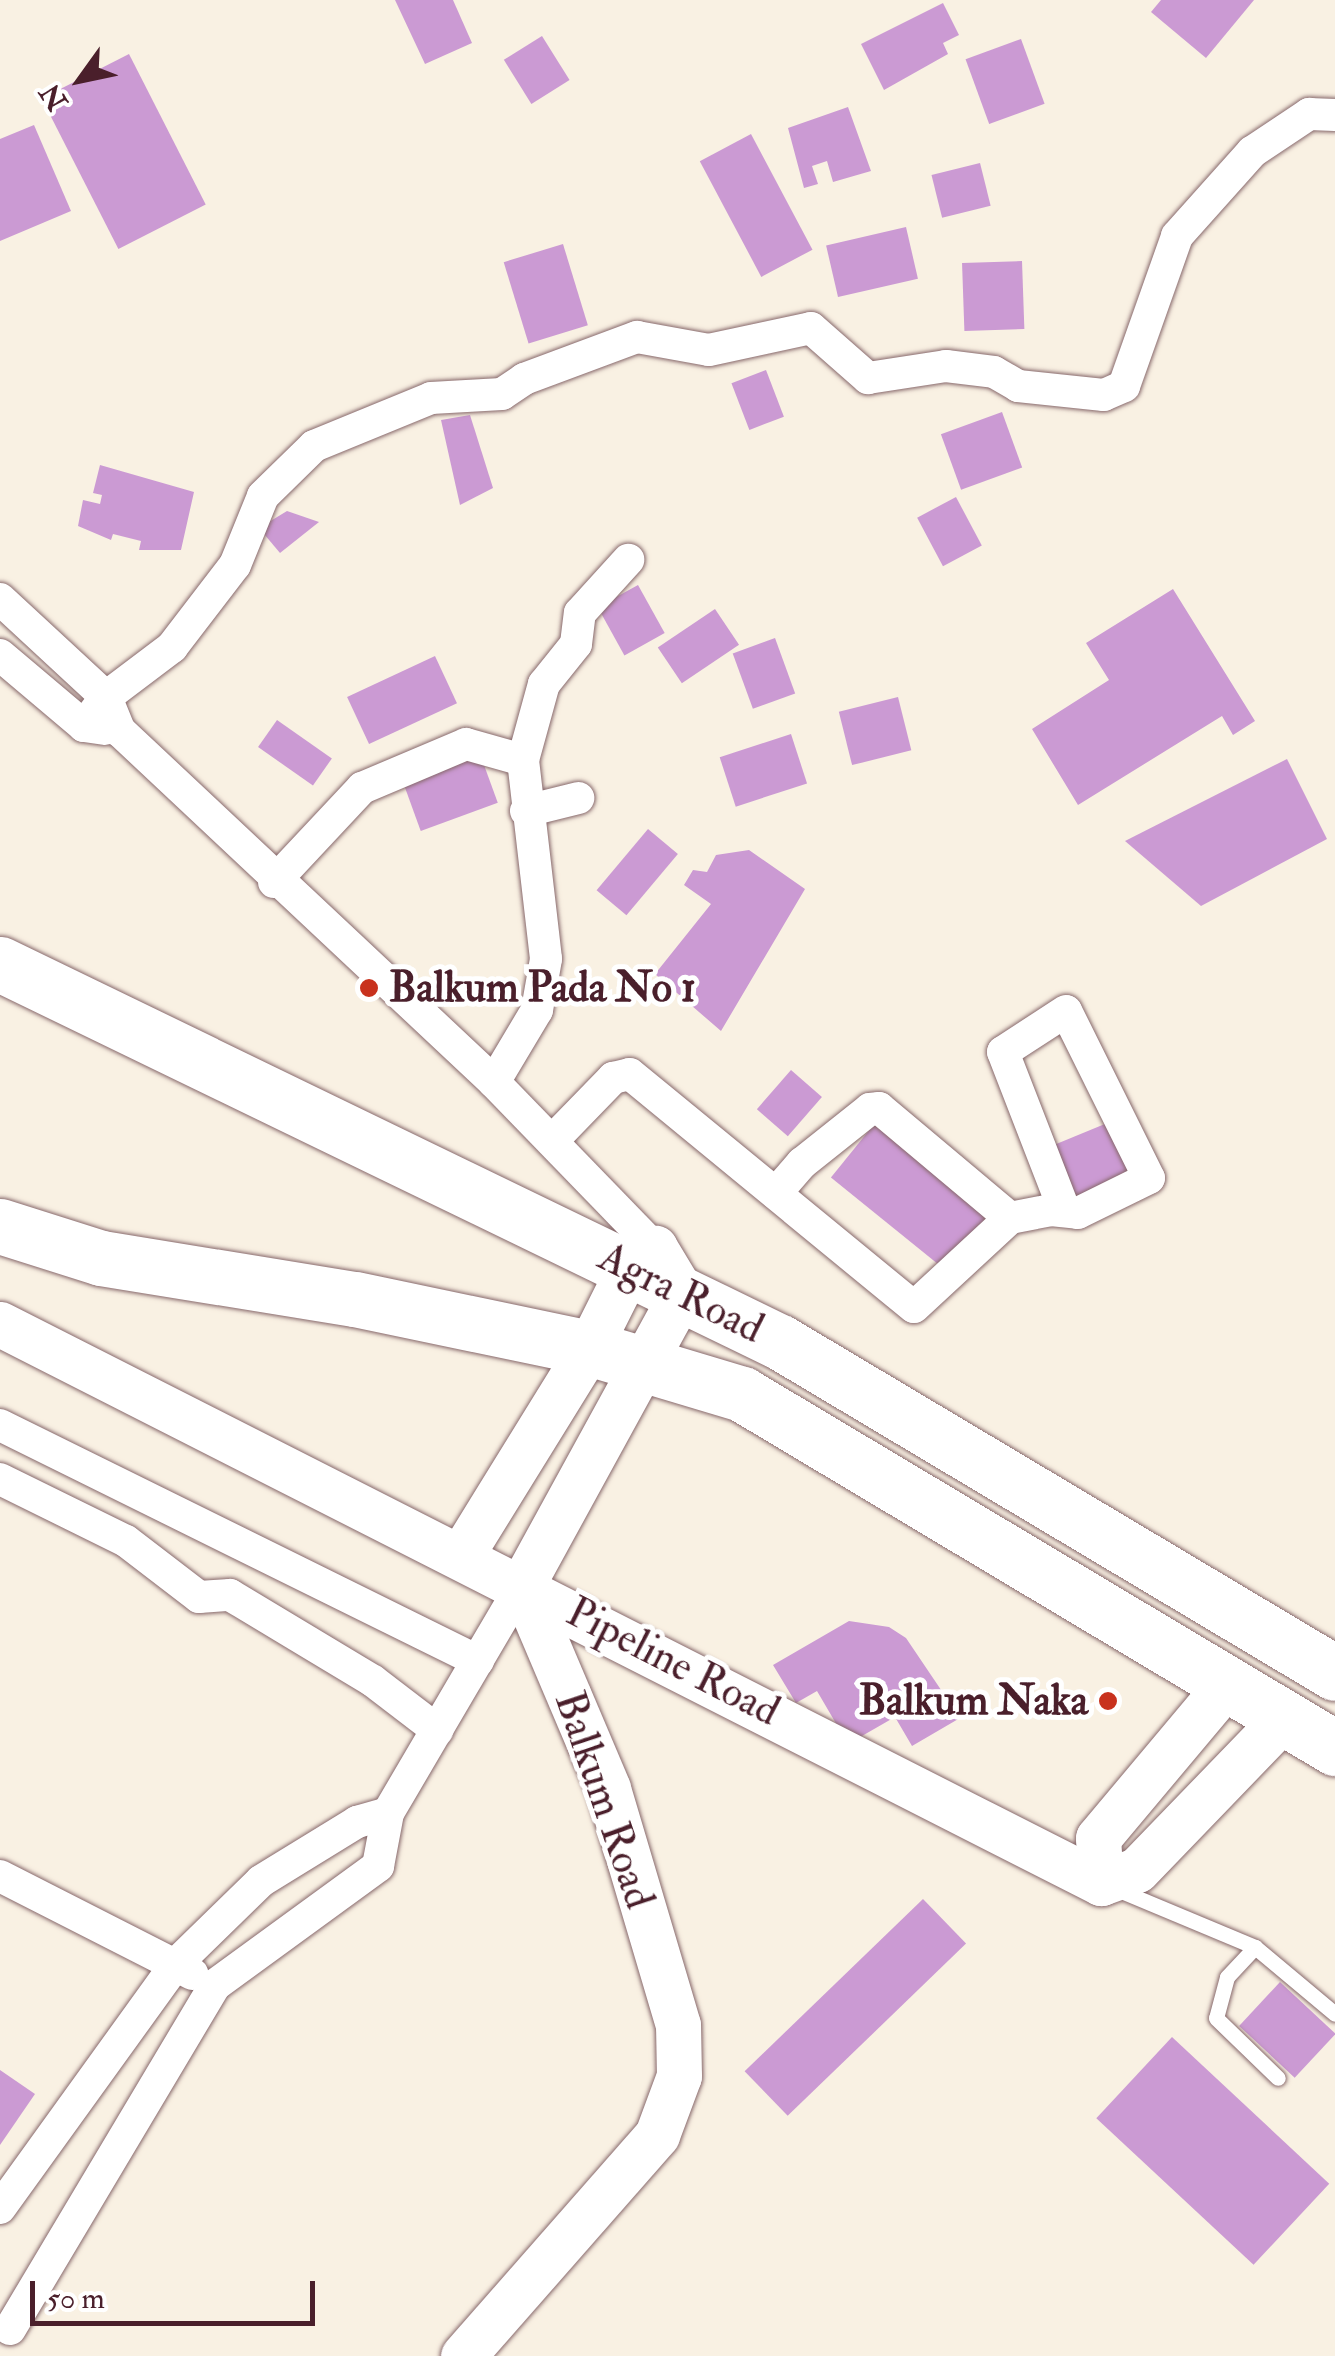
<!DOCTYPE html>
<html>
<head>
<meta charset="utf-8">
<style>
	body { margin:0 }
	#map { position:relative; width:1335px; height:2356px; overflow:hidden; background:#f9f1e3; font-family:"IM FELL Double Pica",serif }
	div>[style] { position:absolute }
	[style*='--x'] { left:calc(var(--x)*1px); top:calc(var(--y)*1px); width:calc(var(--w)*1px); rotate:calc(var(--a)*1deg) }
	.building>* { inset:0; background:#cb9ad3; transform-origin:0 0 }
	.roads { filter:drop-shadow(0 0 2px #87686b) drop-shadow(0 0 2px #87686b) }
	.lane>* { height:15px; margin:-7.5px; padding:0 7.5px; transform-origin:7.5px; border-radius:7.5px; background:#fff }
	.street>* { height:32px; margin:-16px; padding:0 16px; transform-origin:16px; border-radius:16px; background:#fff }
	.secondary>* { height:45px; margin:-22.5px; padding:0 22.5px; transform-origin:22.5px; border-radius:22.5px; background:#fff }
	.highway>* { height:55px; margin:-27.5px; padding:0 27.5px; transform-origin:27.5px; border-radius:27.5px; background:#fff }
	.dots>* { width:28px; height:28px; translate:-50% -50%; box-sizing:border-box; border:5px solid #fff; border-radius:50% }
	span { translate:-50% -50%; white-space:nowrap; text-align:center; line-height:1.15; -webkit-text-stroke:10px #fff; paint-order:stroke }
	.poi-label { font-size:42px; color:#4a1f2b; font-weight:700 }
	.left { translate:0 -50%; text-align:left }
	.right { translate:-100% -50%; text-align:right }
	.street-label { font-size:42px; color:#4a1f2b }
	.north { position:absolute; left:30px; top:30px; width:100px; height:100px; -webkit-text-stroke:8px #fff; paint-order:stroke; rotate:237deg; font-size:28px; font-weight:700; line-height:40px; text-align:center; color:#4a1f2b }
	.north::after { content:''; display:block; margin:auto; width:35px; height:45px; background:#4a1f2b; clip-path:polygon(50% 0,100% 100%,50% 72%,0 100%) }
	.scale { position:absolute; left:30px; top:2281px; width:285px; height:45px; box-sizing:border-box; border:5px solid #4a1f2b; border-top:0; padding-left:12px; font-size:30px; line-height:35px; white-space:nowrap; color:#4a1f2b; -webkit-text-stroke:8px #fff; paint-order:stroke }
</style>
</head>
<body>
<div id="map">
	<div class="building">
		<div style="clip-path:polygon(395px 0,453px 0,472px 43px,425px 64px)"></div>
		<div style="clip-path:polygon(1161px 0,1254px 0,1206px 58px,1151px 12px)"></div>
		<div style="clip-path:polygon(943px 3px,959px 35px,943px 43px,948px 54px,884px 90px,861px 44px)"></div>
		<div style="left:542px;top:36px;width:52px;height:45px;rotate:58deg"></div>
		<div style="left:1021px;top:39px;width:69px;height:59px;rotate:70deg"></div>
		<div style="left:129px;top:54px;width:169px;height:98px;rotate:63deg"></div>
		<div style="clip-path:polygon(848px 107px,871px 171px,833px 182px,827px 161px,812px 166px,818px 184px,804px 188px,788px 128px)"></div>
		<div style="clip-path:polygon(34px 125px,71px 211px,0 241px,0 139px)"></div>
		<div style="left:751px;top:134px;width:131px;height:58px;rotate:62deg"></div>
		<div style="left:980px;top:163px;width:44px;height:50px;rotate:76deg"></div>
		<div style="left:906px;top:227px;width:53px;height:82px;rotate:77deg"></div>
		<div style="left:563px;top:244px;width:85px;height:62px;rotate:73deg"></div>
		<div style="left:1022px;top:261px;width:68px;height:60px;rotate:88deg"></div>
		<div style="left:766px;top:370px;width:50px;height:37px;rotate:69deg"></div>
		<div style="left:1002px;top:412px;width:59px;height:65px;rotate:70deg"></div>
		<div style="clip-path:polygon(470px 415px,493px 488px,460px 505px,441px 420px)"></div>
		<div style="clip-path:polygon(100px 465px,194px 492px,181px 550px,139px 550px,141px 541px,113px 534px,111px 540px,78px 526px,83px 500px,100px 504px,102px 495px,93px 493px)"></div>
		<div style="left:956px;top:497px;width:55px;height:44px;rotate:62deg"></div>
		<div style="clip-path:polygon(287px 511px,319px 522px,280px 553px,259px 528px)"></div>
		<div style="left:638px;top:585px;width:55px;height:46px;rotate:61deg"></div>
		<div style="clip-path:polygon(1173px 589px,1255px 721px,1233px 735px,1222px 716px,1078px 805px,1032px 729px,1109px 680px,1086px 643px)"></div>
		<div style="left:715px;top:609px;width:43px;height:69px;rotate:56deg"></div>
		<div style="left:775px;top:638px;width:59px;height:45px;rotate:70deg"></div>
		<div style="left:435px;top:656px;width:52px;height:97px;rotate:65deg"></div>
		<div style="left:898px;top:697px;width:55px;height:61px;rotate:76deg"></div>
		<div style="left:277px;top:720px;width:67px;height:33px;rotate:35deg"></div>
		<div style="left:791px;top:734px;width:52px;height:75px;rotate:72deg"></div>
		<div style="left:480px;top:754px;width:52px;height:82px;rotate:70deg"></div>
		<div style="clip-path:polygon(1287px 759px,1327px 839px,1201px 906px,1125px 841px)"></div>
		<div style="left:648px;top:829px;width:39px;height:80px;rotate:40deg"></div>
		<div style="clip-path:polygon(749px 850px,805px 889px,721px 1031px,655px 974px,711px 904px,684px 885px,693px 870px,707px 872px,716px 855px)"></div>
		<div style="left:791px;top:1070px;width:41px;height:52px;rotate:41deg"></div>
		<div style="clip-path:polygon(1117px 1119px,1145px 1172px,1074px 1199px,1049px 1147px)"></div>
		<div style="left:875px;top:1123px;width:146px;height:70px;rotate:39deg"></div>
		<div style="clip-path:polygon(849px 1621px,889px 1627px,906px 1638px,960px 1718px,912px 1746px,895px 1717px,848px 1744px,817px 1691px,796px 1703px,773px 1665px)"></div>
		<div style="left:923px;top:1899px;width:62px;height:248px;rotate:46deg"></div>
		<div style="left:1280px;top:1982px;width:76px;height:60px;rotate:43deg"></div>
		<div style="left:1172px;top:2037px;width:215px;height:111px;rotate:43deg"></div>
		<div style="clip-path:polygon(0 2070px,35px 2094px,0 2145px)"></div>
	</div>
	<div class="roads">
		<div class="lane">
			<div style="--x:1114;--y:1888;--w:153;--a:22.7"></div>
			<div style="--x:1255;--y:1947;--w:104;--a:39.9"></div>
			<div style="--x:1255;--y:1947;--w:41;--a:133"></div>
			<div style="--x:1227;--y:1977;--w:42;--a:105"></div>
			<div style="--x:1216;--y:2018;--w:86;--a:44.1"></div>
		</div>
		<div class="street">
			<div style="--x:0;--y:599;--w:144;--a:42.8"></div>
			<div style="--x:106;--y:697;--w:37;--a:68"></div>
			<div style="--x:120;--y:731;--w:513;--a:43.18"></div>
			<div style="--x:494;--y:1082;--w:231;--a:45.9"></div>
			<div style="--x:0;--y:655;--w:110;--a:40.2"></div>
			<div style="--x:84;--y:726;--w:21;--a:8"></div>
			<div style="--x:84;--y:726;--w:36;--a:-53"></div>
			<div style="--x:106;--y:697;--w:83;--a:-37.1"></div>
			<div style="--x:172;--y:647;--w:103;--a:-52.5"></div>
			<div style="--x:235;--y:565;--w:74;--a:-67.9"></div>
			<div style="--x:263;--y:496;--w:71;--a:-44.4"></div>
			<div style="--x:314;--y:446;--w:126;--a:-22.3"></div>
			<div style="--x:431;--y:398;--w:71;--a:-3.2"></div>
			<div style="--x:502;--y:394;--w:27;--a:-34"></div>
			<div style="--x:524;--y:379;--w:121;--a:-20.4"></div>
			<div style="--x:637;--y:337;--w:73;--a:10.2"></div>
			<div style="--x:709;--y:350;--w:104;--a:-12.2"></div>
			<div style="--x:811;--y:328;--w:76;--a:41.3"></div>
			<div style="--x:868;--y:378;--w:79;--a:-8.7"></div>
			<div style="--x:946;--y:366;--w:48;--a:7.1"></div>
			<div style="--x:994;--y:372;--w:28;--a:30"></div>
			<div style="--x:1018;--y:386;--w:86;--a:6"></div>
			<div style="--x:1104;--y:395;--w:22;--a:-24"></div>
			<div style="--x:1124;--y:386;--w:159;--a:-70.5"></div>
			<div style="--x:1177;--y:236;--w:113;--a:-48.2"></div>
			<div style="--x:1252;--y:152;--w:69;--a:-33.7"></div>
			<div style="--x:1309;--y:114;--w:26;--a:2"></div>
			<div style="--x:523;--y:760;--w:79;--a:-74.6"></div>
			<div style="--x:544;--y:684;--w:51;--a:-51.3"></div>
			<div style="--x:576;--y:644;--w:31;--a:-83"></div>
			<div style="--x:580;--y:613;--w:72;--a:-47.8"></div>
			<div style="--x:526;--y:811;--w:54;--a:-14"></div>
			<div style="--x:274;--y:882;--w:129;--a:-46.9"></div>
			<div style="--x:362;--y:788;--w:113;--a:-22.9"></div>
			<div style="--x:466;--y:744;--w:59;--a:15.7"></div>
			<div style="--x:523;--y:760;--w:200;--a:83.4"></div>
			<div style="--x:546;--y:959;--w:52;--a:100"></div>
			<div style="--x:537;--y:1010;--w:84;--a:120.8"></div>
			<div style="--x:552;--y:1141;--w:88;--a:-45.9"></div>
			<div style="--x:613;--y:1078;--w:17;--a:-13"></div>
			<div style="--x:630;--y:1074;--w:367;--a:39.4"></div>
			<div style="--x:914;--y:1307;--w:131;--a:-42.8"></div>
			<div style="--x:1010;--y:1218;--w:171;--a:-140"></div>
			<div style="--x:879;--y:1108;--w:9;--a:174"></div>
			<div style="--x:870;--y:1109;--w:87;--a:141.5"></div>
			<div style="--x:802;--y:1163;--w:40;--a:131"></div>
			<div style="--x:1010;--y:1218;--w:42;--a:-11"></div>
			<div style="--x:1051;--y:1210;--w:27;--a:6"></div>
			<div style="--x:1078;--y:1213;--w:79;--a:-26.2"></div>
			<div style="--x:1149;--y:1178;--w:186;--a:-116.4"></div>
			<div style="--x:1066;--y:1011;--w:75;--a:146.9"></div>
			<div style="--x:1003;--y:1052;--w:168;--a:68.8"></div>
			<div style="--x:0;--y:1425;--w:533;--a:26.28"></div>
			<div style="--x:0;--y:1479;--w:140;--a:26.2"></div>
			<div style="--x:126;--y:1541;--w:92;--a:37.5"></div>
			<div style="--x:199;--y:1597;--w:31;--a:-4"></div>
			<div style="--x:230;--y:1595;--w:167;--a:31"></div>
			<div style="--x:373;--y:1681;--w:81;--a:37.4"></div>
			<div style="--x:0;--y:1876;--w:216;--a:27"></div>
			<div style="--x:0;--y:2208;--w:299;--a:-54.2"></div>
			<div style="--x:175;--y:1965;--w:120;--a:-44.3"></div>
			<div style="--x:261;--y:1881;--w:113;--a:-31.6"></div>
			<div style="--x:357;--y:1822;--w:32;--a:-16"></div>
			<div style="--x:10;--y:2329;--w:400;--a:-59.2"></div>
			<div style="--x:215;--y:1985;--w:202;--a:-36.1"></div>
			<div style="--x:378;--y:1866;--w:54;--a:-79.3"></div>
			<div style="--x:388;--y:1813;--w:264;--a:-59.6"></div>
		</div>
		<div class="secondary">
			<div style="--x:0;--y:1324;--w:1235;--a:26.92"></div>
			<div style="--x:462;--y:1554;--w:242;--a:-58.3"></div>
			<div style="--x:589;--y:1348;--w:89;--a:-63.4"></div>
			<div style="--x:629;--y:1268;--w:33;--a:-38"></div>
			<div style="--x:655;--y:1248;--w:52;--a:59"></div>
			<div style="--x:682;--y:1293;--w:333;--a:118.7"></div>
			<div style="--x:1101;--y:1883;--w:38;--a:-20"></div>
			<div style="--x:1137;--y:1870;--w:211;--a:-46"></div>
			<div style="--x:1101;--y:1883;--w:45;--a:-93.8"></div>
			<div style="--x:1098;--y:1838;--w:201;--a:-50"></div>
			<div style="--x:463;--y:2356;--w:294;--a:-48.7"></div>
			<div style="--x:657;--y:2135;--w:63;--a:-69.6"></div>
			<div style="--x:679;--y:2076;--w:51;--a:-91.1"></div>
			<div style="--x:678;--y:2025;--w:247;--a:-106.5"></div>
			<div style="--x:608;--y:1788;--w:220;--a:-113"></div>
		</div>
		<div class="highway">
			<div style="--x:0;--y:964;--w:867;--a:25.86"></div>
			<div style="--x:780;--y:1342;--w:646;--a:30.81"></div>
			<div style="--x:0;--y:1226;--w:106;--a:17.6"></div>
			<div style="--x:101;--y:1258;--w:257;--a:9.2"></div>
			<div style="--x:355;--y:1299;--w:239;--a:11.8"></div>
			<div style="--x:589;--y:1348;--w:160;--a:16.7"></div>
			<div style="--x:742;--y:1394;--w:691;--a:30.84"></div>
		</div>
	</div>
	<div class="dots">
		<div style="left:369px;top:988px;background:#c8321e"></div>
		<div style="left:1108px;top:1701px;background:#c8321e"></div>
	</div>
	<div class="poi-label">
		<span class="left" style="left:389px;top:988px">Balkum Pada No 1</span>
		<span class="right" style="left:1088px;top:1701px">Balkum Naka</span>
	</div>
	<div class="street-label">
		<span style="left:681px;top:1293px;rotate:26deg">Agra Road</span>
		<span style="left:673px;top:1662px;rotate:27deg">Pipeline Road</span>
		<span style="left:604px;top:1800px;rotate:71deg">Balkum Road</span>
	</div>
	<div class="north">N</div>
	<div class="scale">50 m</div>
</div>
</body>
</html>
